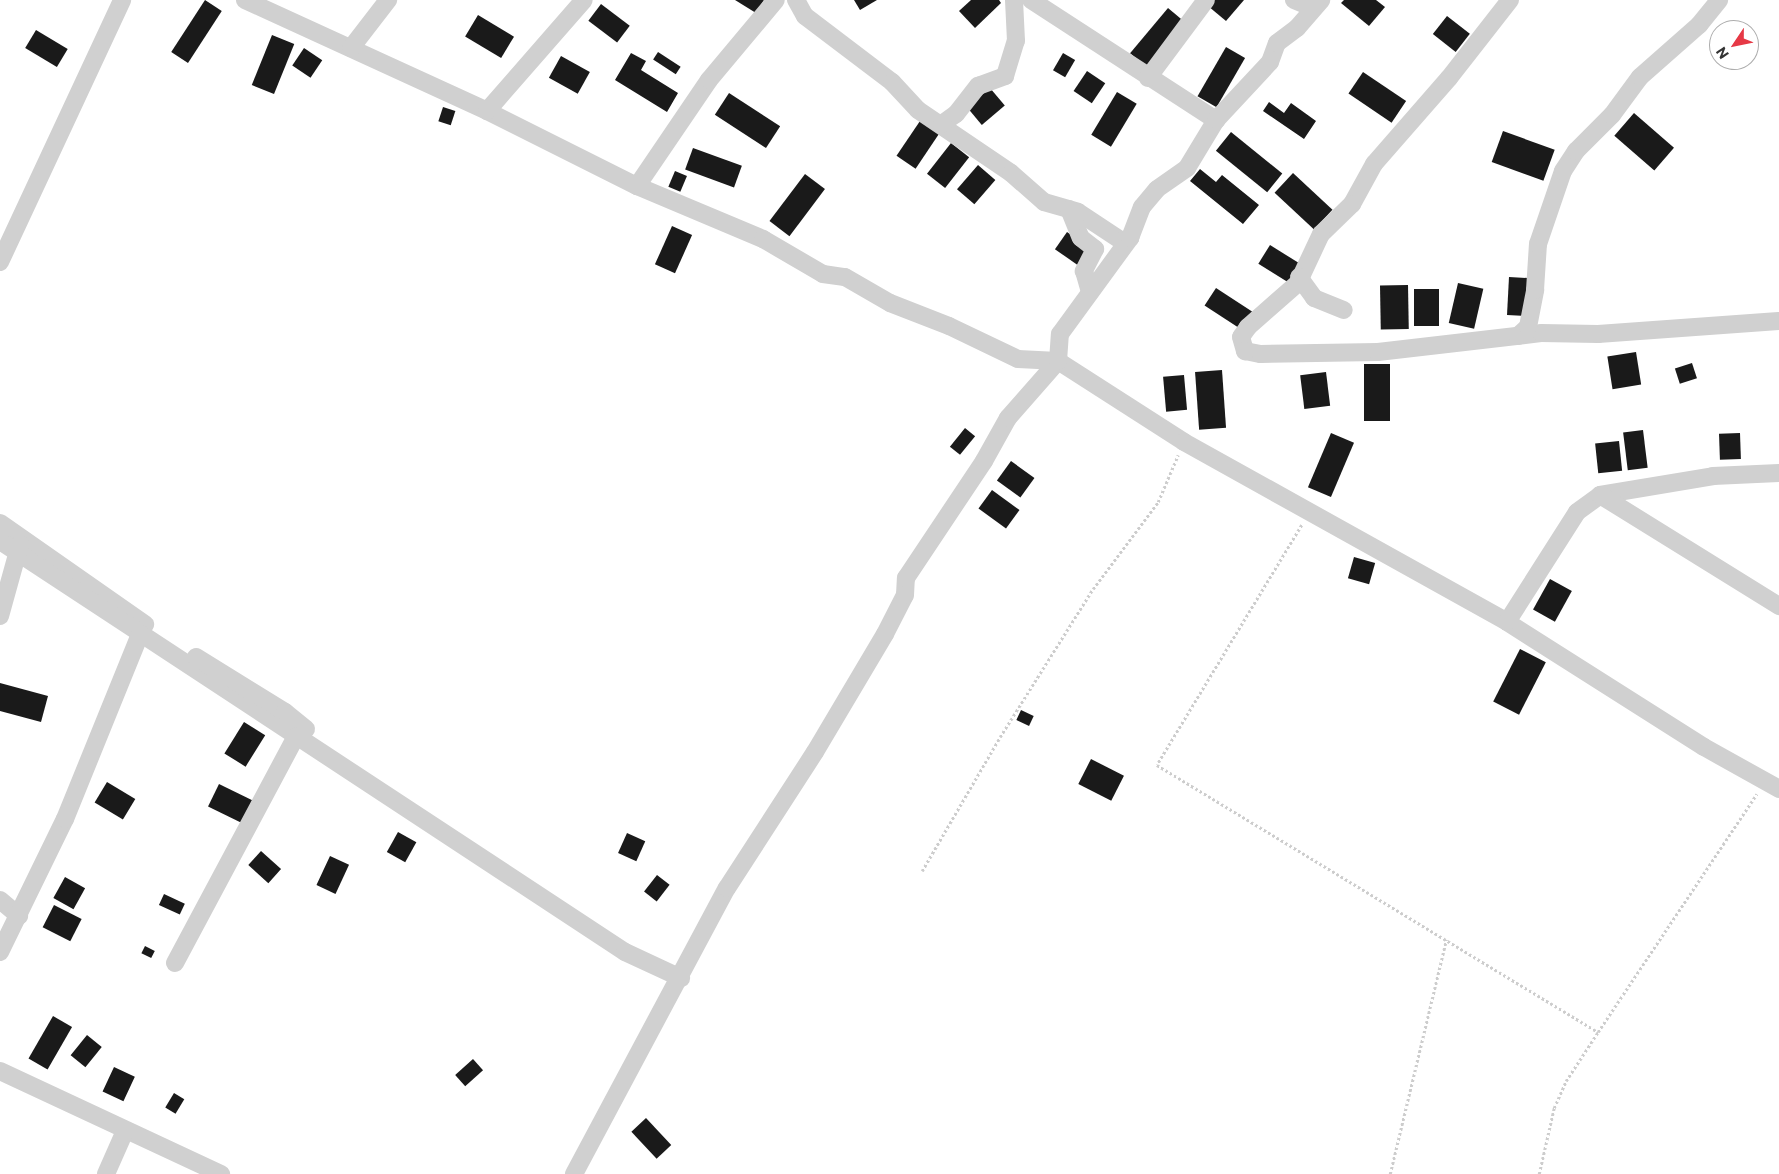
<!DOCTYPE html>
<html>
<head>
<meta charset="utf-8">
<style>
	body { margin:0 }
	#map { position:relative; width:1779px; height:1174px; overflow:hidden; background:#fff; font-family:Commissioner,sans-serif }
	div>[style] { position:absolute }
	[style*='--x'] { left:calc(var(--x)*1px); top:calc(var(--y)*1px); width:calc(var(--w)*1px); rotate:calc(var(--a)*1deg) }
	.building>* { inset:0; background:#1a1a1a; transform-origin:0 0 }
	.path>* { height:2.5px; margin-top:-1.25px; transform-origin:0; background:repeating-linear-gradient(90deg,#cdcdcd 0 2.5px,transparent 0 5px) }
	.minor>* { height:18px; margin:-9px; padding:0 9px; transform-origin:9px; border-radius:9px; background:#d0d0d0 }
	span { translate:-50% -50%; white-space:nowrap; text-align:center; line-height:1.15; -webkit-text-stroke:5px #fff; paint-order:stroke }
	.north { position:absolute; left:1709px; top:20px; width:50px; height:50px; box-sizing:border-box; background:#fff; border:1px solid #adadad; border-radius:50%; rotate:236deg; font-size:14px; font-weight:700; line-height:20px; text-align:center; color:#333 }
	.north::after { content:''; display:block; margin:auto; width:18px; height:22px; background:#e63946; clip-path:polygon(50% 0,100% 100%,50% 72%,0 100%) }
</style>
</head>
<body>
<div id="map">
	<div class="building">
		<div style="left:205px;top:0;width:20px;height:62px;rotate:33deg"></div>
		<div style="clip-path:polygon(735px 0,764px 0,756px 13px)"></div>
		<div style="clip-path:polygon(854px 0,877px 0,860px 10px)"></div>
		<div style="clip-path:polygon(971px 0,999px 0,1001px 3px,975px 28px,959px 11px)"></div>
		<div style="clip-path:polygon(1213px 0,1244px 0,1226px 21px,1208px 6px)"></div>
		<div style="clip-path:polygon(1344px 0,1376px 0,1385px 7px,1369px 26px,1341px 3px)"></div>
		<div style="left:601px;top:4px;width:36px;height:21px;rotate:37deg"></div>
		<div style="left:1168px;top:8px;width:23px;height:59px;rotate:40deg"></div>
		<div style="left:478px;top:15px;width:42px;height:25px;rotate:31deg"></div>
		<div style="left:1447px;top:16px;width:29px;height:23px;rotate:38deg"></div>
		<div style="left:36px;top:30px;width:37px;height:21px;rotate:31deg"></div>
		<div style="left:272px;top:35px;width:24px;height:54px;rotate:22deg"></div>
		<div style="left:1226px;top:47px;width:22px;height:57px;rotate:30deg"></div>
		<div style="left:304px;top:48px;width:22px;height:21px;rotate:34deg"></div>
		<div style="left:658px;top:52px;width:27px;height:9px;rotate:33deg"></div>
		<div style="clip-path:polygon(631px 53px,646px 61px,641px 70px,678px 93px,667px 112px,615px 80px)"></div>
		<div style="left:1063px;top:53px;width:14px;height:20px;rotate:30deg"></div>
		<div style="left:561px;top:56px;width:33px;height:25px;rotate:29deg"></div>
		<div style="left:1087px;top:71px;width:22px;height:24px;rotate:34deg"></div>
		<div style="left:1363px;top:72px;width:52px;height:26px;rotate:34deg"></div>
		<div style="left:990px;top:88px;width:23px;height:30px;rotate:50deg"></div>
		<div style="left:1117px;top:92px;width:23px;height:50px;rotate:31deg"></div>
		<div style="left:729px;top:93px;width:61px;height:26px;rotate:33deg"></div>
		<div style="clip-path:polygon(1269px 102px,1284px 113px,1291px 103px,1316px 121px,1304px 139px,1263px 111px)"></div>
		<div style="left:443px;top:107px;width:13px;height:15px;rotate:18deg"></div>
		<div style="left:1634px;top:113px;width:53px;height:30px;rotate:41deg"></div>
		<div style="left:920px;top:121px;width:23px;height:42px;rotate:34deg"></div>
		<div style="left:1503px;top:131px;width:55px;height:33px;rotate:20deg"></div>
		<div style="left:1231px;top:132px;width:66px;height:24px;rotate:39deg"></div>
		<div style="left:951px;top:143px;width:23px;height:39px;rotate:38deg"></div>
		<div style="left:693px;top:148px;width:52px;height:23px;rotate:20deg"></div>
		<div style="left:978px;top:165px;width:23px;height:32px;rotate:41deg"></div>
		<div style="clip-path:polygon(1200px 169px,1216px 182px,1222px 175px,1259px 205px,1243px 224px,1190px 181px)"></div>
		<div style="left:675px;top:171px;width:13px;height:17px;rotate:23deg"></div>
		<div style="left:1293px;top:173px;width:54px;height:27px;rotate:43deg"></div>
		<div style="left:805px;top:174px;width:25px;height:59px;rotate:37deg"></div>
		<div style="left:672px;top:226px;width:22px;height:42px;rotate:24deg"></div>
		<div style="left:1067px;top:232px;width:32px;height:21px;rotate:35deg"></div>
		<div style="left:1270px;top:245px;width:36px;height:22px;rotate:32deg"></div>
		<div style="left:1509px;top:277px;width:20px;height:38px;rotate:3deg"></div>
		<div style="left:1458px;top:283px;width:26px;height:41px;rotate:13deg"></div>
		<div style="left:1408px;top:285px;width:44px;height:28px;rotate:89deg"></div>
		<div style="left:1216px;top:288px;width:43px;height:21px;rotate:33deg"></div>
		<div style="left:1414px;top:289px;width:25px;height:37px"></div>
		<div style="left:1636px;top:352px;width:33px;height:29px;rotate:81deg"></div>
		<div style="left:1692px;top:363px;width:16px;height:18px;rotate:72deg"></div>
		<div style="left:1364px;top:364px;width:26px;height:57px"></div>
		<div style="left:1222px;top:370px;width:58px;height:27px;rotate:86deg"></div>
		<div style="left:1326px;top:372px;width:34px;height:26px;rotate:83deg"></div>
		<div style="left:1184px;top:375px;width:35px;height:21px;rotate:85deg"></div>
		<div style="left:965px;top:428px;width:13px;height:24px;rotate:39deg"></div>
		<div style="left:1643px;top:430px;width:38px;height:20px;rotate:83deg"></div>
		<div style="left:1331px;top:433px;width:25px;height:59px;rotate:23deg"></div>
		<div style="left:1740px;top:433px;width:26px;height:21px;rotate:88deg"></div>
		<div style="left:1619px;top:441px;width:30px;height:24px;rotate:84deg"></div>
		<div style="left:1011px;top:461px;width:29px;height:24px;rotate:36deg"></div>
		<div style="left:992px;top:490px;width:34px;height:23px;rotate:36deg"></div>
		<div style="left:1354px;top:557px;width:22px;height:22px;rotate:16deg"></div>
		<div style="left:1550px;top:579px;width:25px;height:35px;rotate:29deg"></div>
		<div style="left:1520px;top:649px;width:29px;height:59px;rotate:27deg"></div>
		<div style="clip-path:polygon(0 683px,48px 696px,41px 722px,0 711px)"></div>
		<div style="left:1021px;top:710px;width:14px;height:11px;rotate:25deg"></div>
		<div style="left:244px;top:722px;width:25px;height:37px;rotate:32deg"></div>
		<div style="left:1091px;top:759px;width:37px;height:28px;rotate:27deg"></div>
		<div style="left:107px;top:782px;width:33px;height:24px;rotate:31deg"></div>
		<div style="left:219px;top:784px;width:37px;height:25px;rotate:26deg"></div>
		<div style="left:398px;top:832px;width:21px;height:23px;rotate:29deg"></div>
		<div style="left:627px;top:833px;width:20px;height:22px;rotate:24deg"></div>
		<div style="left:261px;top:851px;width:27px;height:19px;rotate:42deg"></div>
		<div style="left:330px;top:856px;width:21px;height:32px;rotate:25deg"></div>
		<div style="left:657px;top:875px;width:16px;height:21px;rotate:38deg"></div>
		<div style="left:65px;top:877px;width:23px;height:24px;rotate:29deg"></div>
		<div style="left:164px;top:894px;width:23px;height:12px;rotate:25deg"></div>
		<div style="left:54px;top:905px;width:31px;height:25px;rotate:27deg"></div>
		<div style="left:145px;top:946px;width:11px;height:8px;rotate:27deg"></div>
		<div style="left:53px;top:1016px;width:22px;height:49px;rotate:30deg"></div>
		<div style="left:87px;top:1035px;width:19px;height:26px;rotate:39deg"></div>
		<div style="left:473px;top:1059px;width:15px;height:24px;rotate:48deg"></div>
		<div style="left:114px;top:1067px;width:23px;height:27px;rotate:25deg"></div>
		<div style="left:174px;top:1093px;width:12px;height:17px;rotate:31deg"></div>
		<div style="left:646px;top:1118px;width:37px;height:20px;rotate:47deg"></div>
	</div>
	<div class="path">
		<div style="--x:1302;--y:525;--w:280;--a:121.1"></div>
		<div style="--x:1157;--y:765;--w:516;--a:31.19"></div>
		<div style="--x:1598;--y:1032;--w:286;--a:-56.3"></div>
		<div style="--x:922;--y:871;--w:155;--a:-59.8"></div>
		<div style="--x:1000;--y:737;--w:175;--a:-57.9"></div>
		<div style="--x:1093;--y:589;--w:109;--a:-53.2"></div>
		<div style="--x:1158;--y:502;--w:51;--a:-66.9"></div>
		<div style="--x:1390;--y:1174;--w:241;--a:-76.5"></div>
		<div style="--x:1539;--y:1174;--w:68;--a:-77.2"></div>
		<div style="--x:1554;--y:1108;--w:30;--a:-66"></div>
		<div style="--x:1566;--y:1081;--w:59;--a:-56.9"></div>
	</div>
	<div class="minor">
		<div style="--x:245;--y:0;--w:266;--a:24.6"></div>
		<div style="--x:487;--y:111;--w:168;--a:26.6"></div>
		<div style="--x:637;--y:186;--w:137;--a:22.8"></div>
		<div style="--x:763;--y:239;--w:69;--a:30.3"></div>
		<div style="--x:823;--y:274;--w:22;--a:8"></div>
		<div style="--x:845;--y:277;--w:52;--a:30"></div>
		<div style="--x:890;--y:303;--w:63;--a:21.3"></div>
		<div style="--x:949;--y:326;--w:76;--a:25.6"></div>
		<div style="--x:1018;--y:359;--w:40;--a:2.9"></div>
		<div style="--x:1058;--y:361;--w:150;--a:32.7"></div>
		<div style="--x:1184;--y:442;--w:370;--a:29.1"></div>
		<div style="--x:1507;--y:622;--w:233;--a:32.4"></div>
		<div style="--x:1704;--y:747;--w:86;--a:29.2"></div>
		<div style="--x:796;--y:0;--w:18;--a:61"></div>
		<div style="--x:805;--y:16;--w:109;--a:37.2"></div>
		<div style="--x:892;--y:82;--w:38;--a:47"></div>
		<div style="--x:918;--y:110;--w:112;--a:34.1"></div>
		<div style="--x:1011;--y:173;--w:44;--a:41.3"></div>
		<div style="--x:1044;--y:202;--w:35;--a:16"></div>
		<div style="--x:1078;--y:212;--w:53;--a:33.4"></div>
		<div style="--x:1122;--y:241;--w:9;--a:-21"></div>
		<div style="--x:1031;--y:0;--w:221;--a:33"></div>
		<div style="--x:1294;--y:0;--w:13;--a:23"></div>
		<div style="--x:1306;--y:5;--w:12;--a:-9"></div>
		<div style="--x:1510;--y:0;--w:99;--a:128"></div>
		<div style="--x:1449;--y:78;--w:114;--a:131.1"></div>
		<div style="--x:1374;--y:164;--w:46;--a:118.8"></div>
		<div style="--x:1352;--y:204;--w:43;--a:135.9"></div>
		<div style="--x:1321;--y:234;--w:54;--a:115.1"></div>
		<div style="--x:1298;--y:283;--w:67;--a:138.7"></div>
		<div style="--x:1248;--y:327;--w:12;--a:125"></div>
		<div style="--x:1241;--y:337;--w:15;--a:74"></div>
		<div style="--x:1245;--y:351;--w:16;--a:11"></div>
		<div style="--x:1261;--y:354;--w:117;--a:-1"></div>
		<div style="--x:1378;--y:352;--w:164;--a:-6.6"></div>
		<div style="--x:1541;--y:333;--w:57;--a:1"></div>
		<div style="--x:1598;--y:334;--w:181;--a:-4.1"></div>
		<div style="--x:351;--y:48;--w:61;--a:-52.4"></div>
		<div style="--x:1148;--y:78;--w:97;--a:-53.4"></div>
		<div style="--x:487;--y:111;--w:147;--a:-48.9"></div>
		<div style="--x:942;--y:124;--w:17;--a:-36"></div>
		<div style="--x:956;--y:114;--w:36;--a:-52"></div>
		<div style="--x:978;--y:86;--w:29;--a:-20"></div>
		<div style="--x:1005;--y:76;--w:37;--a:-73"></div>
		<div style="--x:1016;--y:41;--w:41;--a:-92.8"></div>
		<div style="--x:637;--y:186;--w:128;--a:-55.8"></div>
		<div style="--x:709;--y:80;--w:104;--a:-50.1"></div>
		<div style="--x:1069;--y:209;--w:31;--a:68"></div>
		<div style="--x:1081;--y:238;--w:18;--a:38"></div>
		<div style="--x:1095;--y:249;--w:25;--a:117"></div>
		<div style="--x:1084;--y:271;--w:22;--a:74"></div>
		<div style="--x:0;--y:262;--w:289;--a:-65"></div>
		<div style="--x:1299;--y:277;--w:26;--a:54"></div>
		<div style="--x:1314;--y:298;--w:32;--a:22"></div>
		<div style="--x:1518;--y:336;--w:13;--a:-42"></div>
		<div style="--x:1528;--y:327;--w:38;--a:-79"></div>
		<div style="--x:1535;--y:290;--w:46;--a:-86.3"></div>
		<div style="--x:1538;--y:244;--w:77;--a:-71.1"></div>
		<div style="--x:1563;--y:171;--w:24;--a:-57"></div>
		<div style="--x:1576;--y:151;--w:51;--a:-45"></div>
		<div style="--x:1612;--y:115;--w:47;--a:-53.6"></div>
		<div style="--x:1640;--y:77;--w:79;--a:-41.4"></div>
		<div style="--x:1699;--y:25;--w:32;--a:-51"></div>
		<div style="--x:1600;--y:495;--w:115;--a:-9.5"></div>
		<div style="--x:1713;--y:476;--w:66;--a:-2.6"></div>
		<div style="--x:0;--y:523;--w:177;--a:34.9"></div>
		<div style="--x:0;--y:541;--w:748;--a:33.33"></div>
		<div style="--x:625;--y:952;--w:62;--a:24.9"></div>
		<div style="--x:0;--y:616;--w:75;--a:-74.5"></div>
		<div style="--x:1507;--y:622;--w:130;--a:-57.5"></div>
		<div style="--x:1577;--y:512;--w:29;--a:-36"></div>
		<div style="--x:1600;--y:495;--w:211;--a:31.8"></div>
		<div style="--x:196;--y:657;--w:105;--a:31.7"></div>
		<div style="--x:285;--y:712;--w:27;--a:39"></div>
		<div style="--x:0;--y:900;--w:25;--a:40"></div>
		<div style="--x:0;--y:952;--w:148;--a:-64"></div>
		<div style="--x:65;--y:819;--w:200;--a:-67.9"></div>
		<div style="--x:175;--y:963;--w:257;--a:-61.9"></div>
		<div style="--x:0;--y:1071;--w:244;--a:25"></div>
		<div style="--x:106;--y:1174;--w:47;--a:-66.2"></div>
		<div style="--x:574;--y:1174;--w:324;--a:-61.9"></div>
		<div style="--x:727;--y:888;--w:162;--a:-57.1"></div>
		<div style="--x:815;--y:752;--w:137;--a:-59.3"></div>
		<div style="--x:885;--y:634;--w:44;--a:-62.9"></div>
		<div style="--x:905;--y:595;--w:17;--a:-87"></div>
		<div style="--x:906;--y:578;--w:141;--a:-56.3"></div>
		<div style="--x:984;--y:461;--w:49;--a:-60.8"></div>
		<div style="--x:1008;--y:418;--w:76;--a:-48.7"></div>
		<div style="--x:1058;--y:361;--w:27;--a:-86"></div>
		<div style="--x:1060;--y:334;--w:119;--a:-53.9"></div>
		<div style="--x:1130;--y:238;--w:33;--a:-69"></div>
		<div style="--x:1142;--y:207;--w:23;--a:-50"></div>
		<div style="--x:1157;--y:189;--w:37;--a:-35"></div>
		<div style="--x:1187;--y:168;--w:56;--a:-58.9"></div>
		<div style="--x:1216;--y:120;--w:79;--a:-47"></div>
		<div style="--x:1270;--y:62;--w:20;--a:-70"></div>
		<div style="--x:1277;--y:43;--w:25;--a:-37"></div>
		<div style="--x:1297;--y:28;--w:37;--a:-49"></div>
	</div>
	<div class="north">N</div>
</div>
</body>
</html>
